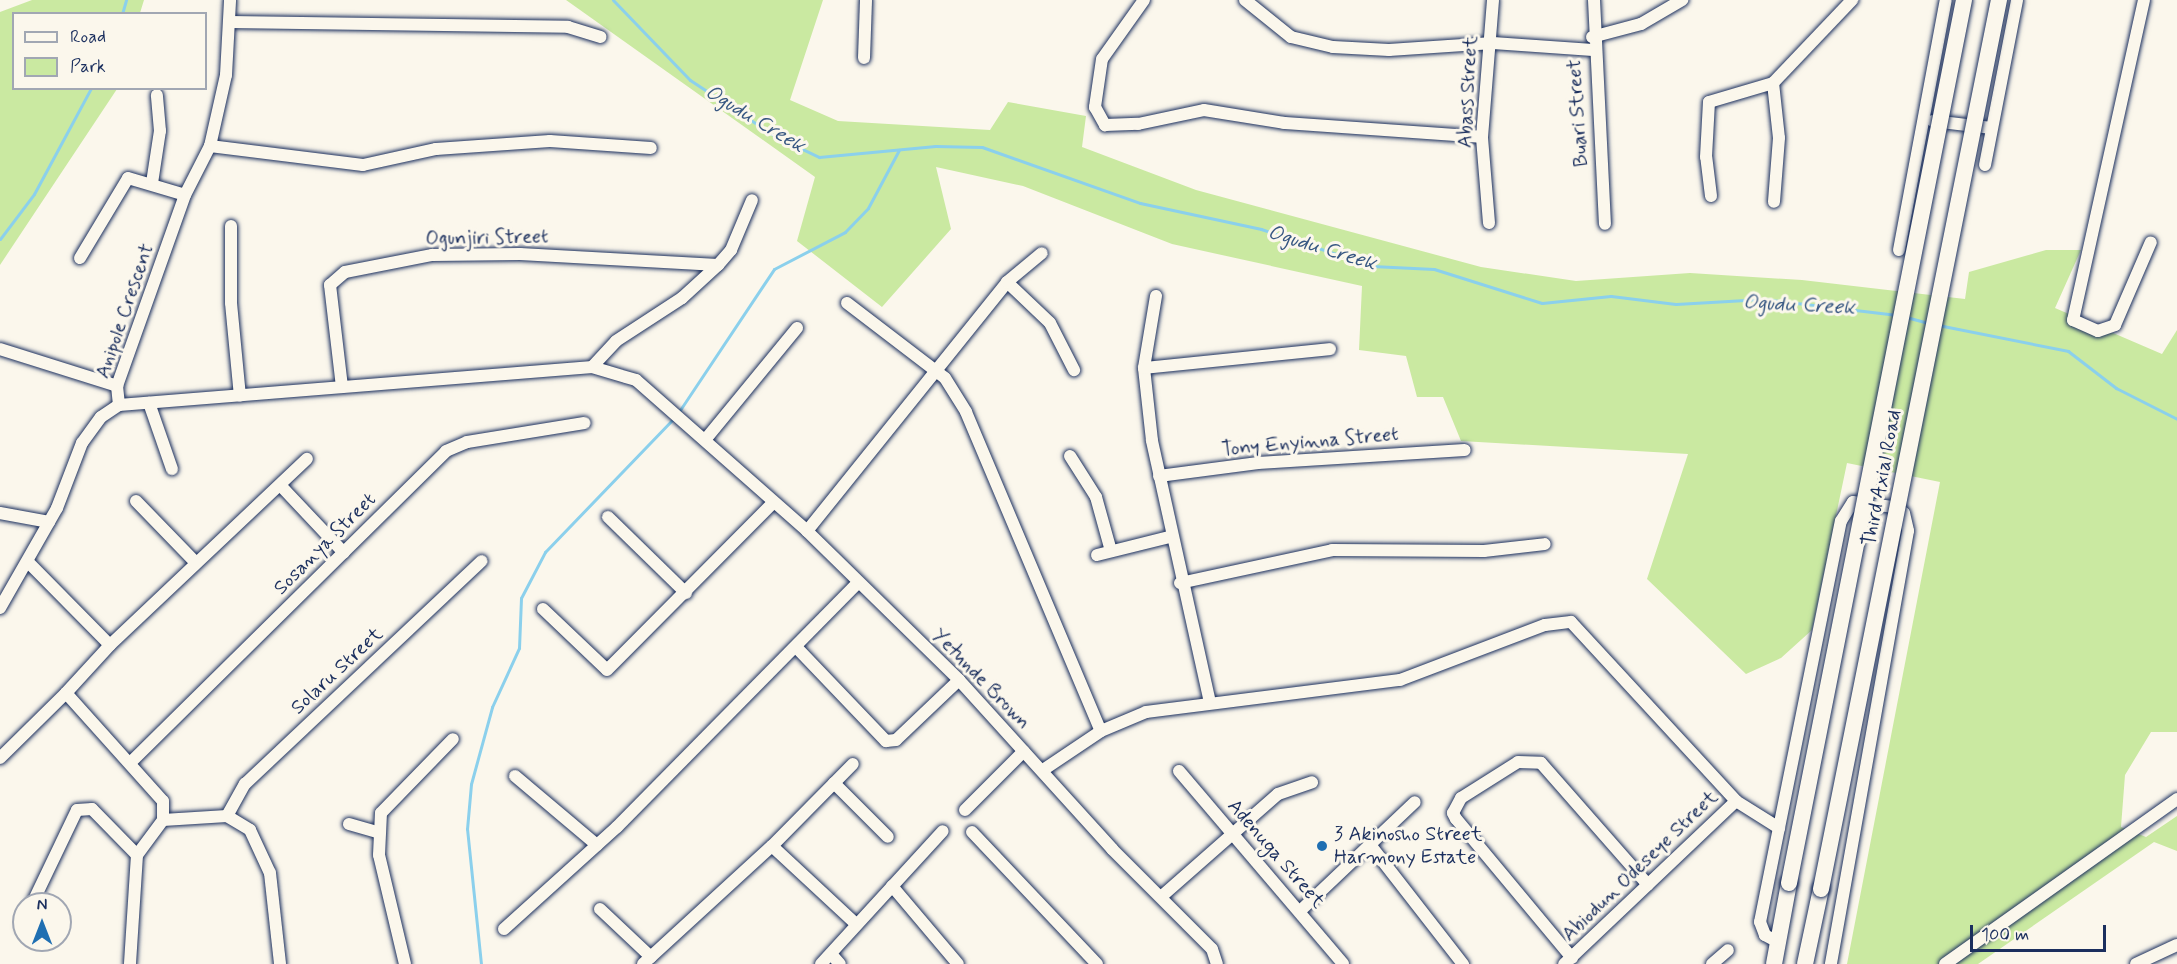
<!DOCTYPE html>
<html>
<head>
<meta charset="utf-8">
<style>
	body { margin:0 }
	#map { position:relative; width:2177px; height:964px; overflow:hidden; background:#fbf7ec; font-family:Mynerve,sans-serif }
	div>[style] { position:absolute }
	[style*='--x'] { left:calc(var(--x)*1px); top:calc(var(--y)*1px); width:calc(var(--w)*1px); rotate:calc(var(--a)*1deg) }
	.green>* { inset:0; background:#cae9a1 }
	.stream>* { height:3px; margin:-1.5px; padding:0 1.5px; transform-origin:1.5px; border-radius:1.5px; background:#8bd0ec }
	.roads { filter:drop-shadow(0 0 2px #1b2f5e) drop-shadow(0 0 2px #1b2f5e) }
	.minor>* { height:12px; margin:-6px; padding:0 6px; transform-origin:6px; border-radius:6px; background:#fbf7ec }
	.highway>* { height:16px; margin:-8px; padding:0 8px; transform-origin:8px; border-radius:8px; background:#fbf7ec }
	.bridges { filter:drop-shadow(0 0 2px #1b2f5e) drop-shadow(0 0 2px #1b2f5e) }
	.highway-bridge>* { height:16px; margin:-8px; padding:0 8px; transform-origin:8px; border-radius:8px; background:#fbf7ec }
	.dots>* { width:16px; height:16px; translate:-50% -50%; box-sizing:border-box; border:3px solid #fbf7ec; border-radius:50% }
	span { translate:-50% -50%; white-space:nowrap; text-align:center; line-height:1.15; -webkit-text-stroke:6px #fbf7ec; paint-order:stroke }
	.street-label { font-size:20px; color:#1b2f5e }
	.poi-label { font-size:20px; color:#1b2f5e }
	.left { translate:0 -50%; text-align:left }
	.water-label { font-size:21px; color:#375782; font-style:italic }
	.legend { position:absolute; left:12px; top:12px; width:195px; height:78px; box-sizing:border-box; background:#fbf7ec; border:2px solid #a1a7b3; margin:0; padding:8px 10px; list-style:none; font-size:18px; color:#1b2f5e }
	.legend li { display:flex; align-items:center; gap:12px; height:30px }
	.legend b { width:30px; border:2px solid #a1a7b3 }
	.north { position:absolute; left:12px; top:892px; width:60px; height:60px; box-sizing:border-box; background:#fbf7ec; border:2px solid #a1a7b3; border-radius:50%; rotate:0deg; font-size:16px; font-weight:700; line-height:24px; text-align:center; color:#1b2f5e }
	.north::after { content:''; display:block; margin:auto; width:21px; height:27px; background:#1f6fb2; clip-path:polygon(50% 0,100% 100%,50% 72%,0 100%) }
	.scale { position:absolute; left:1970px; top:925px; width:136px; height:27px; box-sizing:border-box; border:3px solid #1b2f5e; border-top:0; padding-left:8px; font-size:18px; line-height:21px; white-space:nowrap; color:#1b2f5e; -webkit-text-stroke:4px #fbf7ec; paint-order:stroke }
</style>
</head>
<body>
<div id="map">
	<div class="green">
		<div style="clip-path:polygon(32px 0,144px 0,140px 13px,14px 14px,14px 88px,117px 89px,0 265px,0 12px)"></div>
		<div style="clip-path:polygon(566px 0,823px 0,790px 100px,838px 121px,990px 130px,1008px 102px,1086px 116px,1082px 147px,1196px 190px,1481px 267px,1576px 281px,1690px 273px,1802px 280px,1965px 299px,1969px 272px,2046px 250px,2081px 250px,2055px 308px,2162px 354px,2177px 330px,2177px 732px,2151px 732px,2125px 775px,2121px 827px,2146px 837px,2177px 816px,2177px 851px,2154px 842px,1978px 964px,1847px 964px,1940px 482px,1847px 463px,1812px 630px,1781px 658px,1746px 674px,1647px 579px,1688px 454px,1461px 441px,1443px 397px,1417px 397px,1406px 356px,1359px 350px,1362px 286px,1172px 244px,1023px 186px,936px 167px,951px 229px,882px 307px,797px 241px,815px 177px)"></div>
	</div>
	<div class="stream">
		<div style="--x:613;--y:0;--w:111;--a:46.1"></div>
		<div style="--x:690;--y:80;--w:102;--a:33.4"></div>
		<div style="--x:775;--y:136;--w:49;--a:25.5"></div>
		<div style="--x:819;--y:157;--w:117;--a:-5.4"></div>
		<div style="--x:935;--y:146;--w:47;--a:1.2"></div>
		<div style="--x:982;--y:147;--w:168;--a:19.5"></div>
		<div style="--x:1140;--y:203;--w:124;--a:12.1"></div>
		<div style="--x:1261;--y:229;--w:117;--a:18.4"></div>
		<div style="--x:1372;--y:266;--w:62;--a:2.8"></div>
		<div style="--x:1434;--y:269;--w:113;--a:17.5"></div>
		<div style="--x:1542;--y:303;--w:69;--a:-5.8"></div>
		<div style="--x:1611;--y:296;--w:65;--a:7"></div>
		<div style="--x:1676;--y:304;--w:87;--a:-3.3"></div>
		<div style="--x:1763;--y:299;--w:135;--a:6.8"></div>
		<div style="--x:122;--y:14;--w:15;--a:-74"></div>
		<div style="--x:0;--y:239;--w:56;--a:-52.9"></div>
		<div style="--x:34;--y:194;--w:120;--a:-61.7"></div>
		<div style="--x:1906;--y:317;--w:24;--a:15"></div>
		<div style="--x:1938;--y:325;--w:133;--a:11.3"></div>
		<div style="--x:2068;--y:351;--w:61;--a:37.6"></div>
		<div style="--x:2116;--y:388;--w:68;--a:26.9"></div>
		<div style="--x:678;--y:413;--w:173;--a:-56.3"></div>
		<div style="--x:774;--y:269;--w:80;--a:-27.5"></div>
		<div style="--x:845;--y:232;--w:33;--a:-46"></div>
		<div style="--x:868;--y:208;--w:66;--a:-61.9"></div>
		<div style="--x:481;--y:964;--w:136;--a:-95.9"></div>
		<div style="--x:467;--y:829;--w:45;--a:-84.9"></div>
		<div style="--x:471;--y:784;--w:80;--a:-74.7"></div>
		<div style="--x:492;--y:707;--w:65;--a:-65.4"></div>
		<div style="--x:519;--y:648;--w:50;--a:-87.7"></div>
		<div style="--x:521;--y:598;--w:52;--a:-62.4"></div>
		<div style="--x:545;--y:552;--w:186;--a:-46.1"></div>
	</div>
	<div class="roads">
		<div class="minor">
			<div style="--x:1144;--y:0;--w:72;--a:125.4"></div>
			<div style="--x:1102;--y:59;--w:49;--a:98.3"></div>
			<div style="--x:1095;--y:107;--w:21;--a:61"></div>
			<div style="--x:1105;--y:125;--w:33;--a:-2"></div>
			<div style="--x:1138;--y:124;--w:67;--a:-12"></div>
			<div style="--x:1204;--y:110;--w:81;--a:9.2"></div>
			<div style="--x:1284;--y:123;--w:198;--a:4"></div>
			<div style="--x:1245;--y:0;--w:59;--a:38.8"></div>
			<div style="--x:1291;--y:37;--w:43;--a:13.4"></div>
			<div style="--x:1333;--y:47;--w:56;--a:3.1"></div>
			<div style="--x:1389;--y:50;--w:104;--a:-3.9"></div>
			<div style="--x:1493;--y:43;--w:100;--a:4"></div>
			<div style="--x:1594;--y:0;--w:224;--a:87.2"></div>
			<div style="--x:2144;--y:0;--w:328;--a:102.5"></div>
			<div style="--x:2073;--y:320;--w:27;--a:24"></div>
			<div style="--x:2098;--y:331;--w:18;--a:-19"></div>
			<div style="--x:2115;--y:325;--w:90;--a:-66.6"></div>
			<div style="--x:230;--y:22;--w:338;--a:0.8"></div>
			<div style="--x:568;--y:27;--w:34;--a:17"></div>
			<div style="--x:1592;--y:37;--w:51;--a:-14.9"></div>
			<div style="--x:1641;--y:24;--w:48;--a:-30.3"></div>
			<div style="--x:864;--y:58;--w:58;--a:-88"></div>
			<div style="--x:1773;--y:83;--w:55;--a:83.8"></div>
			<div style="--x:1779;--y:138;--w:64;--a:94.5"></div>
			<div style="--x:1933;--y:121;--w:59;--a:6.8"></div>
			<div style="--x:210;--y:146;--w:154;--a:7.1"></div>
			<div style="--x:363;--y:165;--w:75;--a:-12.4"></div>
			<div style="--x:436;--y:149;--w:114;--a:-4"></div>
			<div style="--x:550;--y:141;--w:101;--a:4"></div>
			<div style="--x:1985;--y:165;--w:168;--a:-79"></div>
			<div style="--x:152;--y:183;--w:53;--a:-81.3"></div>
			<div style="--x:160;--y:131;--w:36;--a:-95"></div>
			<div style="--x:1711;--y:196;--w:39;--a:-97"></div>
			<div style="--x:1706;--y:157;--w:55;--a:-86.9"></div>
			<div style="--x:1709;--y:102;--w:67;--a:-16.5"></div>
			<div style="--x:1773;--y:83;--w:115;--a:-46.4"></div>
			<div style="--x:1489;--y:223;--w:86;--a:-94.7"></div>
			<div style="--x:1482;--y:137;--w:137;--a:-85.4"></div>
			<div style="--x:231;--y:226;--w:77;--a:90"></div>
			<div style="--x:231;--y:303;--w:93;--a:84.5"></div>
			<div style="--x:1899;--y:250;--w:254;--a:-79.4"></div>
			<div style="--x:80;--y:258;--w:93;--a:-59"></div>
			<div style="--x:128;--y:178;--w:59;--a:16.6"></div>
			<div style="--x:1007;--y:282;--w:59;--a:43.6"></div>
			<div style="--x:1050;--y:323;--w:53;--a:62.9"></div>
			<div style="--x:1156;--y:296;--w:73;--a:99.5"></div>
			<div style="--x:1144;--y:368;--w:73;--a:83.7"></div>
			<div style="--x:1152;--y:441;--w:267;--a:77.5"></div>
			<div style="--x:847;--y:303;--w:123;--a:37.4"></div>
			<div style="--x:945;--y:378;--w:40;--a:58"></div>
			<div style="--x:966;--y:412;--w:346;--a:67.1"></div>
			<div style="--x:0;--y:349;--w:123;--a:17.5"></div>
			<div style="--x:592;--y:367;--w:35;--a:-47"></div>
			<div style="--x:616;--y:341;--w:79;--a:-33.1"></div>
			<div style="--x:682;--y:298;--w:49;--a:-42.5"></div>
			<div style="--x:718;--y:265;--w:20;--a:-49"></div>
			<div style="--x:731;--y:250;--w:54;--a:-67.2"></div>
			<div style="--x:1144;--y:368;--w:187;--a:-5.8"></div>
			<div style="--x:342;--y:387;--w:103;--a:-96.7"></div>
			<div style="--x:330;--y:285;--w:20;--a:-41"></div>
			<div style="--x:345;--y:272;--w:89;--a:-11.1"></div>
			<div style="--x:432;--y:255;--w:88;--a:-0.7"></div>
			<div style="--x:520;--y:254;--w:198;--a:3.2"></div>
			<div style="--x:149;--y:403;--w:70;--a:70.8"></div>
			<div style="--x:119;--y:405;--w:475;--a:-4.6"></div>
			<div style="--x:592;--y:367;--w:46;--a:16.5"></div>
			<div style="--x:636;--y:380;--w:228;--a:41.4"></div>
			<div style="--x:807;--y:531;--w:213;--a:44.4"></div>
			<div style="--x:959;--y:680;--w:228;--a:47.8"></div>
			<div style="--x:1112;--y:849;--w:141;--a:45"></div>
			<div style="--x:1212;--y:949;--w:16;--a:72"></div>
			<div style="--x:705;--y:440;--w:145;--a:-50.6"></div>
			<div style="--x:1070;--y:456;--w:49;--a:57.6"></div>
			<div style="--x:1096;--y:497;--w:56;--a:74.5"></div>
			<div style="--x:1159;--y:476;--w:100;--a:-7.5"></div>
			<div style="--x:1258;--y:463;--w:207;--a:-3.6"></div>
			<div style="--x:280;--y:485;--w:93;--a:46.7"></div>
			<div style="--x:136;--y:501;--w:86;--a:45.9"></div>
			<div style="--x:0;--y:513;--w:50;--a:10.4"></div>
			<div style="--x:608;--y:517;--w:109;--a:44.3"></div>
			<div style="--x:807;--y:531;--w:319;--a:-51.2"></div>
			<div style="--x:1007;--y:282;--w:45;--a:-39.6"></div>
			<div style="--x:1097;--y:555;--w:74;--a:-14"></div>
			<div style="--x:29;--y:563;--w:115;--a:45.4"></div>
			<div style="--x:110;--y:645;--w:65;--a:132.5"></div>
			<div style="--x:66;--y:693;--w:145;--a:48.1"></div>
			<div style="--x:163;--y:801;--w:19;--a:90"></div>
			<div style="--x:163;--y:820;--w:44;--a:126.6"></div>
			<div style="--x:137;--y:855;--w:109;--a:93.7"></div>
			<div style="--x:1180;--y:583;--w:156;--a:-12.2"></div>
			<div style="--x:1332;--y:550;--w:152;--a:0.4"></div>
			<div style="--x:1484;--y:551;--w:61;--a:-6.5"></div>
			<div style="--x:0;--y:608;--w:115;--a:-60.3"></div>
			<div style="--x:57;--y:508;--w:70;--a:-69"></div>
			<div style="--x:82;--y:443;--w:32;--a:-54"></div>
			<div style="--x:101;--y:417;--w:22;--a:-34"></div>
			<div style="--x:119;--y:405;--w:19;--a:-96"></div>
			<div style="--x:117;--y:386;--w:203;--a:-70.4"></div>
			<div style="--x:185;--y:195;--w:55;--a:-63"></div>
			<div style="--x:210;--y:146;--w:73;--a:-77.3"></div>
			<div style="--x:226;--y:75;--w:75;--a:-86.9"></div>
			<div style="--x:543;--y:609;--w:88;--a:43.6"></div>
			<div style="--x:607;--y:670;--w:235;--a:-45.2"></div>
			<div style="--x:110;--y:645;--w:271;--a:-43.4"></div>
			<div style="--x:797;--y:648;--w:129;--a:46.3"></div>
			<div style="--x:886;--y:741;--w:10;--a:-6"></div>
			<div style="--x:896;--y:740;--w:87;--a:-43.6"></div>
			<div style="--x:0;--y:758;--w:93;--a:-44.6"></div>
			<div style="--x:130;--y:763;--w:444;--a:-44.6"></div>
			<div style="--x:446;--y:451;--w:23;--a:-23"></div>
			<div style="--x:467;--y:442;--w:119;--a:-9.2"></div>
			<div style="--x:1043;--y:770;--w:70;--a:-33.9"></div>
			<div style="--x:1101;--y:731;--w:49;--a:-22.9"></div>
			<div style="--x:1146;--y:712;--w:256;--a:-7.2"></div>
			<div style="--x:1400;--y:680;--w:155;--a:-20.8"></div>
			<div style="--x:1545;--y:625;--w:26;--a:-7"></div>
			<div style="--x:1571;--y:622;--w:243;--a:47.3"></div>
			<div style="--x:1736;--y:801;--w:237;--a:136.5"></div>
			<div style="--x:1179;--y:771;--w:253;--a:49.6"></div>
			<div style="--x:515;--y:776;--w:107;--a:40.1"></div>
			<div style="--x:834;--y:783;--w:76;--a:45"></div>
			<div style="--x:1736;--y:801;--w:51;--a:32.1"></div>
			<div style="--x:965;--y:810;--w:83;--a:-45"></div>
			<div style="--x:227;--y:816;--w:37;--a:-61"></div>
			<div style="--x:245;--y:784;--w:325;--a:-43.3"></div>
			<div style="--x:163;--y:820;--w:64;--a:-3.6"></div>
			<div style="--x:227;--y:816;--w:27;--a:31"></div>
			<div style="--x:250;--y:830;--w:47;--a:65.1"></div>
			<div style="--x:270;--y:873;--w:92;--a:83.7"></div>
			<div style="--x:349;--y:824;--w:29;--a:16"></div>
			<div style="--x:972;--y:832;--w:182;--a:46.6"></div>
			<div style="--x:772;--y:846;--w:115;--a:-45.4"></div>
			<div style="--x:1371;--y:846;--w:150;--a:52.1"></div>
			<div style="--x:892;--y:886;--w:102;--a:49.8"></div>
			<div style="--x:1162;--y:896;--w:154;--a:-41.3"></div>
			<div style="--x:1278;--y:794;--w:36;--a:-19"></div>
			<div style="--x:32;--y:904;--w:104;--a:-64.4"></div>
			<div style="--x:77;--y:810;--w:15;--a:-4"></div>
			<div style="--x:92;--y:809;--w:64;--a:45.6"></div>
			<div style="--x:600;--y:909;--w:70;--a:43.3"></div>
			<div style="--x:1300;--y:911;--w:158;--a:-43.5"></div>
			<div style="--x:23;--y:927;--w:2;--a:-63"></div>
			<div style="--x:504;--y:929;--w:152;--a:-42.1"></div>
			<div style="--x:617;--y:827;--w:342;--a:-45.4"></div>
			<div style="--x:1778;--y:942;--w:15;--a:-152"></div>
			<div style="--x:1765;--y:935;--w:14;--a:-111"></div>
			<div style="--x:1760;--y:922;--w:409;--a:-78.6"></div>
			<div style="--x:1841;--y:521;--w:22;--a:-58"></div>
			<div style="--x:1853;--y:502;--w:38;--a:7"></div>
			<div style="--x:1891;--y:507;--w:14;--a:25"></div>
			<div style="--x:1904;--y:513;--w:18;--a:77"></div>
			<div style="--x:1908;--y:531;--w:440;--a:100.1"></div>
			<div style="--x:831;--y:954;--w:13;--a:48"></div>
			<div style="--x:1572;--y:958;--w:181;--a:-129.8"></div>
			<div style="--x:1456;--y:819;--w:7;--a:-117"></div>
			<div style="--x:1453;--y:813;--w:17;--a:-62"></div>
			<div style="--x:1461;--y:798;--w:67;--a:-32.3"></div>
			<div style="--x:1518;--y:762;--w:23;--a:2"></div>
			<div style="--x:1541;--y:763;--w:162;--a:48.7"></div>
			<div style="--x:405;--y:964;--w:112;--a:-103.4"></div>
			<div style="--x:379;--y:855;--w:42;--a:-87.3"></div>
			<div style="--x:381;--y:813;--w:103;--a:-45.8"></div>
			<div style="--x:643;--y:964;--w:175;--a:-42.5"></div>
			<div style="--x:772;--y:846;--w:113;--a:42.9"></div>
			<div style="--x:821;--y:964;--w:180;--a:-47.5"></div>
			<div style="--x:1712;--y:964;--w:21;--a:-41"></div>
			<div style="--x:1945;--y:964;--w:285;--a:-35.4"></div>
			<div style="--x:2136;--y:964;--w:45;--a:-24.9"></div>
		</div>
		<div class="highway">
			<div style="--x:1774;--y:964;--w:82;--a:-79.5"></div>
			<div style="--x:1805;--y:964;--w:77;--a:-78"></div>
		</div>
	</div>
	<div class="bridges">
		<div class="highway-bridge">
			<div style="--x:1789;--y:883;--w:900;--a:-78.79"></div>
			<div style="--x:1821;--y:889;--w:907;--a:-78.68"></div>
		</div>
	</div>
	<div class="dots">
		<div style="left:1322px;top:846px;background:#1f6fb2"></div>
	</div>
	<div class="street-label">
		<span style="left:1468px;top:92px;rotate:-87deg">Abass Street</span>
		<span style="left:1578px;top:113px;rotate:-94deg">Buari Street</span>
		<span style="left:487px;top:238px;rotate:-1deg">Ogunjiri Street</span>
		<span style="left:125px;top:311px;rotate:-71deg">Anipole Crescent</span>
		<span style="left:1310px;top:442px;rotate:-5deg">Tony Enyinna Street</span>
		<span style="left:1882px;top:478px;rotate:-79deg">Third Axial Road</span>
		<span style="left:325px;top:544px;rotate:-45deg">Sosanya Street</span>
		<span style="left:337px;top:671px;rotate:-43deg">Solaru Street</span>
		<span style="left:981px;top:679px;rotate:46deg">Yetunde Brown</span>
		<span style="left:1276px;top:854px;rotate:49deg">Adenuga Street</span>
		<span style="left:1640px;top:866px;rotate:-44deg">Abiodun Odeseye Street</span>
	</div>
	<div class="poi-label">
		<span class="left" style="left:1334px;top:846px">3 Akinosho Street<br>Harmony Estate</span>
	</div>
	<div class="water-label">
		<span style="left:755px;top:119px;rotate:31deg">Ogudu Creek</span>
		<span style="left:1322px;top:248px;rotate:17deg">Ogudu Creek</span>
		<span style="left:1799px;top:305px;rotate:3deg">Ogudu Creek</span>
	</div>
	<ul class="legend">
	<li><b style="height:8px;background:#fbf7ec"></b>Road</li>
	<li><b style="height:16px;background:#cae9a1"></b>Park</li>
	</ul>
	<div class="north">N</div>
	<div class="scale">100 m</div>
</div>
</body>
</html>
